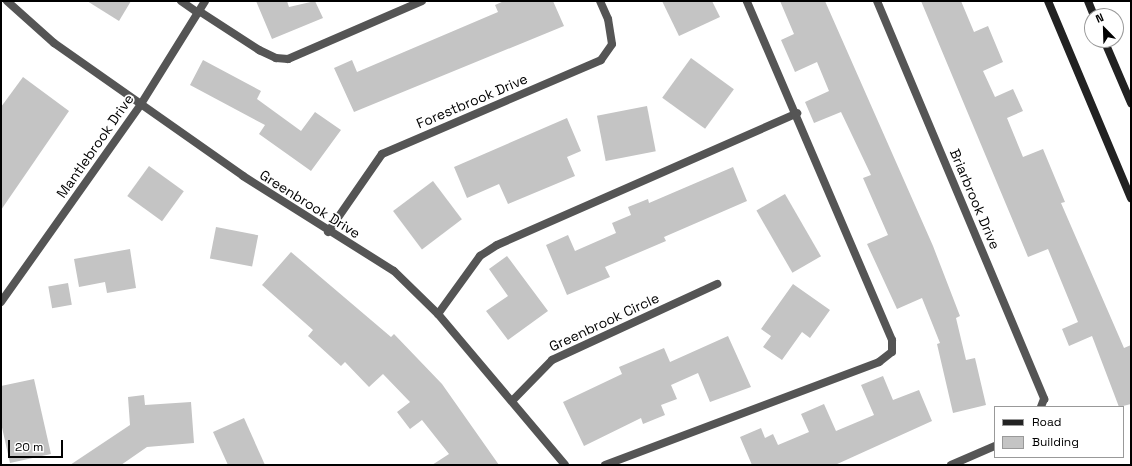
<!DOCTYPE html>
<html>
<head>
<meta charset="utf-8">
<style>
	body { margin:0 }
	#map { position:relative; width:1132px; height:466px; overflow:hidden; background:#fff; font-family:"Space Grotesk",sans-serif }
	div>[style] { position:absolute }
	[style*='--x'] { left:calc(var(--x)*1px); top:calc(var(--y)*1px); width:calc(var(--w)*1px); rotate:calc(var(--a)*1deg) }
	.building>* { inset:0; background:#c4c4c4; transform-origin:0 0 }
	.service>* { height:8px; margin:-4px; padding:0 4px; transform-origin:4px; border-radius:4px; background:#555 }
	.minor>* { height:8px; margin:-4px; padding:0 4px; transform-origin:4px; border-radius:4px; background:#555 }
	.tertiary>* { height:8px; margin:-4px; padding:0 4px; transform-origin:4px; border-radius:4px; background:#555 }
	.secondary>* { height:8px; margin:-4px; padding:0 4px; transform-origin:4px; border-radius:4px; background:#222 }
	span { translate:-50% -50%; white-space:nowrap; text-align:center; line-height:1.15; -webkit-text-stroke:3.5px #fff; paint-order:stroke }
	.street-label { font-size:14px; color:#000 }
	.frame { position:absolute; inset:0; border:2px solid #000; pointer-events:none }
	.legend { position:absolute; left:994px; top:406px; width:130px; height:52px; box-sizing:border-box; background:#fff; border:1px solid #999; margin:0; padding:5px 7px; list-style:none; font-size:12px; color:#000 }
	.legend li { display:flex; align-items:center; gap:8px; height:20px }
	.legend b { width:20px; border:1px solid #999 }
	.north { position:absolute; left:1084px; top:8px; width:40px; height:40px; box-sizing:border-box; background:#fff; border:1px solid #999; border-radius:50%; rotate:337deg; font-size:11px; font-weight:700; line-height:16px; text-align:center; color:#000 }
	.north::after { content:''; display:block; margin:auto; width:14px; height:18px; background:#000; clip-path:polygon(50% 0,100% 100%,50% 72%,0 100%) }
	.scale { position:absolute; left:8px; top:440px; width:55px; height:18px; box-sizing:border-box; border:2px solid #000; border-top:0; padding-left:5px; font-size:12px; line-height:14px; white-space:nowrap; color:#000; -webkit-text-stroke:3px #fff; paint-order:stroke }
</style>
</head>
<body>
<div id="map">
	<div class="building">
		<div style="clip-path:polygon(87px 1px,131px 1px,119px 21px)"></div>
		<div style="clip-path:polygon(256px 1px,287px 1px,289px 7px,315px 1px,323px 18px,272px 39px)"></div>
		<div style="clip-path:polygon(504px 1px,553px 1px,564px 26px,354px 112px,334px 68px,352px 60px,357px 72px,498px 12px,495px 5px)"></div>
		<div style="clip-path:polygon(662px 1px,712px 1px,720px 17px,679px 36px)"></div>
		<div style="clip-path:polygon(780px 1px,825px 1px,933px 246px,960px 316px,956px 318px,966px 360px,975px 358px,986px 405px,953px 413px,937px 344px,940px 343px,922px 298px,897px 309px,867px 244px,888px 235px,863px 178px,871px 175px,841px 112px,814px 123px,805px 102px,829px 91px,817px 62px,795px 72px,781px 40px,794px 34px)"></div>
		<div style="clip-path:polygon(921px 1px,961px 1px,974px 32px,988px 26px,1003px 62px,983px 71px,995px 97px,1013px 89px,1023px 111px,1007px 118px,1023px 157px,1043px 149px,1065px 202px,1061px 203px,1124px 348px,1131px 345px,1131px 404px,1119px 407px,1092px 336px,1069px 346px,1062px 329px,1078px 322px,1048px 249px,1028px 257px)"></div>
		<div style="left:691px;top:58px;width:53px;height:49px;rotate:36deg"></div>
		<div style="clip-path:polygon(203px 60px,261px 91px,257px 99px,301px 131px,315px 112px,341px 130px,311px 171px,259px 134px,265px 125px,190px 85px)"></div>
		<div style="clip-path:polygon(23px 77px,69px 111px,1px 210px,1px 107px)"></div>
		<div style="left:647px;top:106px;width:46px;height:51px;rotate:79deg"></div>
		<div style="clip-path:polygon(567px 118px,581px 151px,567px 157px,575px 176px,508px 204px,499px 184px,467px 198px,454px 167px)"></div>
		<div style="left:149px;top:166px;width:43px;height:37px;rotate:36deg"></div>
		<div style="clip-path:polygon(733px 167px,747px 201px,664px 237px,666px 241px,605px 267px,610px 277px,567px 295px,546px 245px,568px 235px,575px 251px,616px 233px,612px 223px,631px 215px,628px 207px,648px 199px,649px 203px)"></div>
		<div style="left:433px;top:181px;width:48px;height:50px;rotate:53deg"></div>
		<div style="left:785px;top:194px;width:72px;height:33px;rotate:60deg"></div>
		<div style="left:216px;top:227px;width:43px;height:32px;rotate:11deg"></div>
		<div style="clip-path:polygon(130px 249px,136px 288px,107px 293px,105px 282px,79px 287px,74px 259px)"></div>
		<div style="clip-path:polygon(291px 252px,391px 337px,394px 334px,442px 384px,499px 465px,432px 465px,449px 454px,422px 420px,410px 429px,397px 412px,410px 402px,383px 374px,369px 387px,345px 362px,341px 366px,308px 336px,313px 330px,262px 285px)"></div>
		<div style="clip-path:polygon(507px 256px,548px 311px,508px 340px,486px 311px,508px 296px,489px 269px)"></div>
		<div style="left:68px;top:283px;width:22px;height:20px;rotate:80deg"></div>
		<div style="clip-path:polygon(793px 284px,830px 310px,810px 338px,802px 332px,782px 360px,763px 347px,771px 336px,761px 329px)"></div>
		<div style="clip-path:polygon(728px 336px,751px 387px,710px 402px,698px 373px,671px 385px,677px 399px,661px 405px,665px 415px,643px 424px,641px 418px,584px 446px,563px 402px,622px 374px,619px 367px,664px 348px,670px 362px)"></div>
		<div style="clip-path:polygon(883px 376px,893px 400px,919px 390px,932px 421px,835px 465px,752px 465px,740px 437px,761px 428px,765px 438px,773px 434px,778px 445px,809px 432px,801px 414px,824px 404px,836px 431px,874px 415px,861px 385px)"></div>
		<div style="clip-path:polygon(34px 379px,51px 454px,10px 463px,1px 423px,1px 386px)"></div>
		<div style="clip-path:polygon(144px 395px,145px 405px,191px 402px,194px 443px,147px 447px,121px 465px,70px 465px,130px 425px,128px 397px)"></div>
		<div style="clip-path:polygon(244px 418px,265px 465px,228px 465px,213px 432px)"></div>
	</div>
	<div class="service">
		<div style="--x:181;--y:1;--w:21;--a:35"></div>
		<div style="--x:199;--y:11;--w:72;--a:33"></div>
		<div style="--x:259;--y:50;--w:19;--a:25"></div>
		<div style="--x:276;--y:58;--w:12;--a:5"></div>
		<div style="--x:288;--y:59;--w:146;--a:-23.4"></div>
		<div style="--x:438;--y:314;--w:72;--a:-54.1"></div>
		<div style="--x:480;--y:256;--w:20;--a:-33"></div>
		<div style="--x:497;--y:245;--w:328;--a:-23.7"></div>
		<div style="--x:605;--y:465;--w:293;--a:-20.6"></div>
		<div style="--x:879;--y:362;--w:16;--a:-38"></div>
		<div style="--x:892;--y:352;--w:12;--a:-90"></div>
		<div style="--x:892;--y:340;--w:369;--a:-113.2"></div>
	</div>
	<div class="minor">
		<div style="--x:7;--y:1;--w:63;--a:41.8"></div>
		<div style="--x:54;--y:43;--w:231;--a:35.1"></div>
		<div style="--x:243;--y:176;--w:178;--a:32.2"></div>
		<div style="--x:394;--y:271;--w:62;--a:44.3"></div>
		<div style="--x:438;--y:314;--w:197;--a:49.9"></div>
		<div style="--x:877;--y:1;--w:432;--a:67.2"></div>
		<div style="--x:1044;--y:399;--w:9;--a:111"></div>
		<div style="--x:328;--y:232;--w:95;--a:-55.3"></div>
		<div style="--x:382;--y:154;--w:238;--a:-23.2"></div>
		<div style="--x:601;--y:60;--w:19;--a:-55"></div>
		<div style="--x:612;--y:44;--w:25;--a:-99"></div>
		<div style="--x:608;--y:19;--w:20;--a:-114"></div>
		<div style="--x:513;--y:400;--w:56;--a:-45.7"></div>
		<div style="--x:552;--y:360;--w:182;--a:-24.7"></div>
		<div style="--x:951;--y:465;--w:48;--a:-23.4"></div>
	</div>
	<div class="tertiary">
		<div style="--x:1;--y:302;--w:242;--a:-54.7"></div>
		<div style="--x:141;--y:104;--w:121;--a:-58.1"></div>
	</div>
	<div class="secondary">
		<div style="--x:1048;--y:1;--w:214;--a:67.2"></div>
		<div style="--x:1088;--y:1;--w:16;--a:68"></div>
		<div style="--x:1104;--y:40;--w:69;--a:66.8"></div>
	</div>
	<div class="street-label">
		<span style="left:472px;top:101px;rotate:-23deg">Forestbrook Drive</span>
		<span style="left:95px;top:146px;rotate:-55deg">Mantlebrook Drive</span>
		<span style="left:975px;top:199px;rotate:67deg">Briarbrook Drive</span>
		<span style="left:310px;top:204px;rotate:32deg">Greenbrook Drive</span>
		<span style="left:604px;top:322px;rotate:-25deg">Greenbrook Circle</span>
	</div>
	<div class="frame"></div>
	<ul class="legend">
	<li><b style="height:5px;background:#222"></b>Road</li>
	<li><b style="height:11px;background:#c4c4c4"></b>Building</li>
	</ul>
	<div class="north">N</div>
	<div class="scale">20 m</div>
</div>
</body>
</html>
